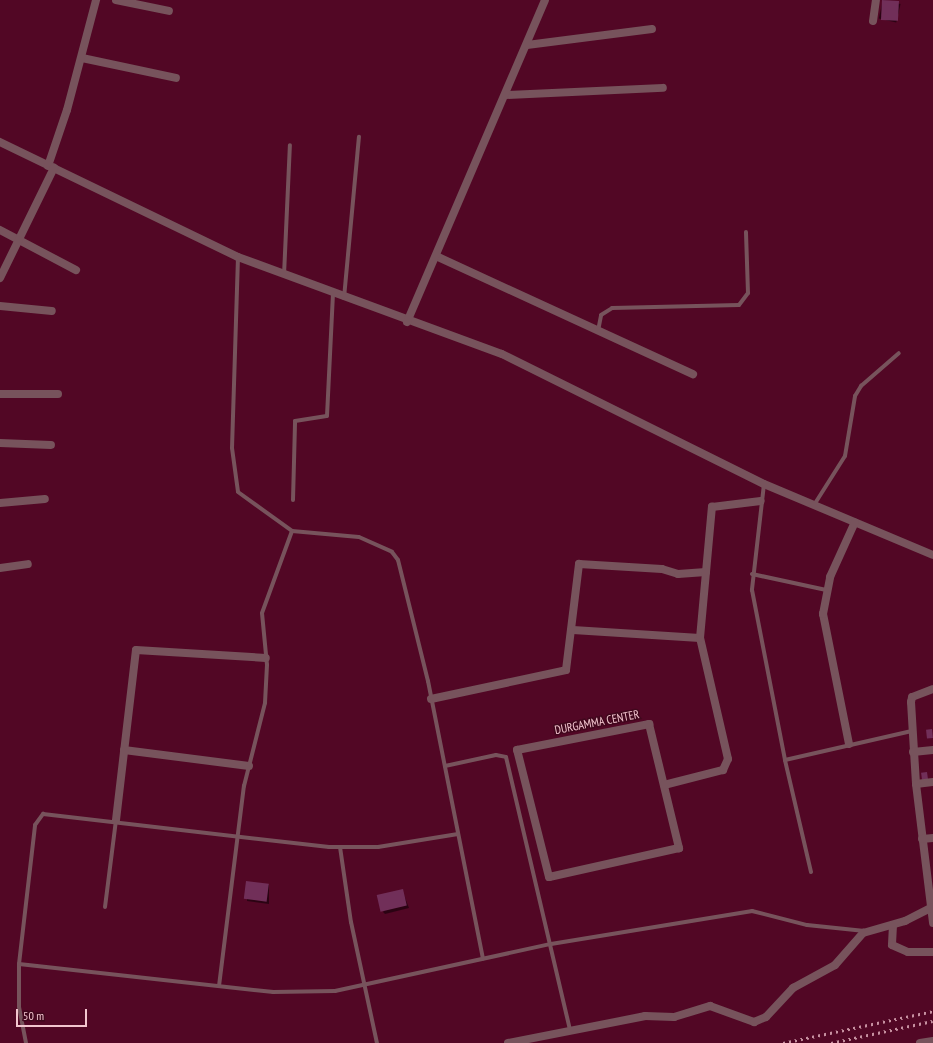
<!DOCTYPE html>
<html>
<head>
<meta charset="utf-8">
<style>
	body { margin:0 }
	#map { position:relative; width:933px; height:1043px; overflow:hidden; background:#520725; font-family:"PT Sans Narrow",sans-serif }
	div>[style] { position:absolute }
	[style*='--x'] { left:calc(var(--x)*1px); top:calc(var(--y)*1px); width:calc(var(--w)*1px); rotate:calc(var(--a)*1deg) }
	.shadow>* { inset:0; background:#0007; transform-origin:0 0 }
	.building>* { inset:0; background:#712f59; transform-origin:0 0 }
	.service>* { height:4px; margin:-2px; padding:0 2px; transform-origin:2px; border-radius:2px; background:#77535c }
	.minor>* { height:8px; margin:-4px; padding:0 4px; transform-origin:4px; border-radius:4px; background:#77535c }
	.rail>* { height:3px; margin-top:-1.5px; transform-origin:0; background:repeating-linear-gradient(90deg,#c690a0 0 2px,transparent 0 6px) }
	span { translate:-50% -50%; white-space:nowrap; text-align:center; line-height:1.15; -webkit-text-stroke:3px #40081d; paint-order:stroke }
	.street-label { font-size:12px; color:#f3c5cf }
	.scale { position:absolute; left:16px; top:1009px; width:71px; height:18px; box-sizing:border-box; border:2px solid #f3c5cf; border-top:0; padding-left:5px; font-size:12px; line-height:14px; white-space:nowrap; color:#f3c5cf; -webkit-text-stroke:3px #40081d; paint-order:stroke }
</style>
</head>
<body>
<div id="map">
	<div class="shadow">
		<div style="left:883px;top:0;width:18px;height:19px;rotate:13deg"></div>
		<div style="clip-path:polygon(247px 882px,269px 885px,269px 904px,247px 901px)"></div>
		<div style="clip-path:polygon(402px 890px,409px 908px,385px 914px,383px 912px)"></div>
	</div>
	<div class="building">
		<div style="left:882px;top:0;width:17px;height:20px;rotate:3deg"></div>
		<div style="left:932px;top:729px;width:9px;height:6px;rotate:84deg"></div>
		<div style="left:927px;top:772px;width:7px;height:6px;rotate:82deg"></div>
		<div style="left:246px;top:881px;width:23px;height:18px;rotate:7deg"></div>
		<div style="left:403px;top:889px;width:17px;height:27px;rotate:77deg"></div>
	</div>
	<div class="service">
		<div style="--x:238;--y:257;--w:191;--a:91.8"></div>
		<div style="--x:232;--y:448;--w:44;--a:82.2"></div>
		<div style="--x:238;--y:492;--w:67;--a:35.8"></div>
		<div style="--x:292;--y:531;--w:67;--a:5.1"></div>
		<div style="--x:359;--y:537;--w:36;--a:24"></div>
		<div style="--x:392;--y:552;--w:10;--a:53"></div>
		<div style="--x:398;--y:560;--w:125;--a:76.1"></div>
		<div style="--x:428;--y:681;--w:283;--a:78.8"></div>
		<div style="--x:284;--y:275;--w:130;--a:-87.4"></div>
		<div style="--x:344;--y:298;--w:162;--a:-84.7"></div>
		<div style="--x:598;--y:331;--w:16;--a:-79"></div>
		<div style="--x:601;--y:315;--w:13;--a:-32"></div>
		<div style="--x:612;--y:308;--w:127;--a:-1.4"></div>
		<div style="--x:739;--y:305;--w:15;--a:-53"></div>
		<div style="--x:748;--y:293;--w:61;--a:-91.9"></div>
		<div style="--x:764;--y:484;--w:107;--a:96.5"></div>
		<div style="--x:752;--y:590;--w:173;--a:79"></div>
		<div style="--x:293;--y:500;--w:79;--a:-88.5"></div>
		<div style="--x:295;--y:421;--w:32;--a:-9"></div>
		<div style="--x:327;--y:416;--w:122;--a:-87.2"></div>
		<div style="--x:814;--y:505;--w:58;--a:-57.7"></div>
		<div style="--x:845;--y:456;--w:61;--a:-80.5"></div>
		<div style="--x:855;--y:396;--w:12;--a:-59"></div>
		<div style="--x:861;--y:386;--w:50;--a:-41"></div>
		<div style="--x:752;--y:574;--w:76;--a:12.2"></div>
		<div style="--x:445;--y:766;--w:52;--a:-12.2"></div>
		<div style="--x:496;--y:755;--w:10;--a:11"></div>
		<div style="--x:506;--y:757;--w:279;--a:76.8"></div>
		<div style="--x:340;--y:847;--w:76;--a:81.7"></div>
		<div style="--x:351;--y:922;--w:124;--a:77.9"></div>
		<div style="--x:811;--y:872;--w:115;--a:-103.1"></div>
		<div style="--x:785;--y:760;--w:130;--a:-12.9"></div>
		<div style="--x:105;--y:907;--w:88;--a:-82.8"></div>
		<div style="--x:19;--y:964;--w:256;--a:6.3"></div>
		<div style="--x:273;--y:992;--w:62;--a:-0.9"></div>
		<div style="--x:335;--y:991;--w:221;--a:-12.3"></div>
		<div style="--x:551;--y:944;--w:204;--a:-9.3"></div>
		<div style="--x:752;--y:911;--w:57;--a:14.3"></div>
		<div style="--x:807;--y:925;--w:58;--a:5.9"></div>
		<div style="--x:219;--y:986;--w:202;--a:-82.9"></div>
		<div style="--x:244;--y:786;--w:86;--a:-75.8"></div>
		<div style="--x:265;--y:703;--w:38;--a:-87"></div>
		<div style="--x:267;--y:665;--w:52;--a:-95.5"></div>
		<div style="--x:262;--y:613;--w:87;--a:-69.9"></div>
		<div style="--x:26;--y:1043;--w:37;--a:-101"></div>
		<div style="--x:19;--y:1007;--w:43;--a:-90"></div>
		<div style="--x:19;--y:964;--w:140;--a:-83.4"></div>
		<div style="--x:35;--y:825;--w:14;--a:-54"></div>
		<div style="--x:43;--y:814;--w:288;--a:6.6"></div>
		<div style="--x:329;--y:847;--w:49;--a:0"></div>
		<div style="--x:378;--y:847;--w:81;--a:-9.2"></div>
	</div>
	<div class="minor">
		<div style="--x:116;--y:0;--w:54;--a:11.7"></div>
		<div style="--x:873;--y:21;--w:21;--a:-82"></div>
		<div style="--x:527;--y:45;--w:126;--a:-7.3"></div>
		<div style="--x:82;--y:58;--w:96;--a:12"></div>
		<div style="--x:506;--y:95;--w:157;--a:-2.6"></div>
		<div style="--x:0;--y:142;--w:264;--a:25.8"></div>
		<div style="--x:238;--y:257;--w:281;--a:20.2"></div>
		<div style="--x:502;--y:354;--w:292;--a:26.4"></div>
		<div style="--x:764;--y:484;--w:183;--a:22.8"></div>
		<div style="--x:48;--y:166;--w:59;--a:-71.3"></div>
		<div style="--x:67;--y:110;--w:114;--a:-75.2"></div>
		<div style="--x:0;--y:230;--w:86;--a:27.8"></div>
		<div style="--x:436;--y:256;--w:283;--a:24.7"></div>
		<div style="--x:0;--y:278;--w:123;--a:-63.9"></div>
		<div style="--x:0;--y:306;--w:52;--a:5.5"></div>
		<div style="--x:407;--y:322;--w:350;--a:-66.8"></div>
		<div style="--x:0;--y:394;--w:58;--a:0"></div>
		<div style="--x:0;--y:443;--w:51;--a:2.2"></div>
		<div style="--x:0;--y:503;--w:45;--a:-5.1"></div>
		<div style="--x:0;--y:568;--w:28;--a:-8"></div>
		<div style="--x:573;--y:630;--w:127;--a:3.6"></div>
		<div style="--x:933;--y:689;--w:22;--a:159"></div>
		<div style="--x:912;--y:697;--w:5;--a:101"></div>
		<div style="--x:911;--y:702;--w:82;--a:86.5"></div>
		<div style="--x:916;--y:784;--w:17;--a:-7"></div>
		<div style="--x:431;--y:699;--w:138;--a:-12.1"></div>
		<div style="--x:566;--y:670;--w:107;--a:-83"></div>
		<div style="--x:579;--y:564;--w:83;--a:3.4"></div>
		<div style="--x:662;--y:569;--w:17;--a:17"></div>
		<div style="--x:678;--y:574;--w:28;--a:-4"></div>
		<div style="--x:649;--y:724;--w:128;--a:76.4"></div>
		<div style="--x:679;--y:848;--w:133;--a:167.4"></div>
		<div style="--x:549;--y:877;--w:131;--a:-104.1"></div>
		<div style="--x:517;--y:750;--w:135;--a:-11.1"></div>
		<div style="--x:849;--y:744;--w:133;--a:-101.3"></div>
		<div style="--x:823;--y:614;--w:38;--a:-79"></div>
		<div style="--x:830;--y:577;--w:60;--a:-65.6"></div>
		<div style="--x:124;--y:750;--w:126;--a:7.3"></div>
		<div style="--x:913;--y:752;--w:20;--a:-6"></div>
		<div style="--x:916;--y:784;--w:140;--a:83"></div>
		<div style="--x:664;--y:785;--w:61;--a:-14.3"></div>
		<div style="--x:723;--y:770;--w:12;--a:-66"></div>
		<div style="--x:728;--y:759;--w:124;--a:-103"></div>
		<div style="--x:700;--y:638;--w:132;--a:-84.8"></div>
		<div style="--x:712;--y:507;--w:49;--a:-7"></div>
		<div style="--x:116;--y:820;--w:171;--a:-83.3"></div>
		<div style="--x:136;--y:650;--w:130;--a:3.5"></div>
		<div style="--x:922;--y:839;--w:11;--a:-5"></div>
		<div style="--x:893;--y:925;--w:20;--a:93"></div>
		<div style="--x:892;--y:945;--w:17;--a:24"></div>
		<div style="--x:908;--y:952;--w:25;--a:0"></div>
		<div style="--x:508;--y:1043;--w:140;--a:-11.1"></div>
		<div style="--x:645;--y:1016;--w:29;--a:2"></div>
		<div style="--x:674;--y:1017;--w:38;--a:-17"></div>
		<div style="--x:710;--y:1006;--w:47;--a:20"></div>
		<div style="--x:754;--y:1022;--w:13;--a:-23"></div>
		<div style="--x:766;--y:1017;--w:40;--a:-47"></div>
		<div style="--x:793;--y:988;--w:48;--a:-28.7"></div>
		<div style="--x:835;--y:965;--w:43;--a:-48.8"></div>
		<div style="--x:863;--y:933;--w:44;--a:-15.9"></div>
		<div style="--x:905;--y:921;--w:29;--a:-27"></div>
		<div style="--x:920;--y:1043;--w:13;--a:-9"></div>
	</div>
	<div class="rail">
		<div style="--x:783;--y:1043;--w:153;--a:-12"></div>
		<div style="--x:831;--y:1043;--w:104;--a:-12.2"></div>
	</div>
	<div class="street-label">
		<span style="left:597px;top:722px;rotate:-11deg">DURGAMMA CENTER</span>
	</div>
	<div class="scale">50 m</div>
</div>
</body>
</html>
